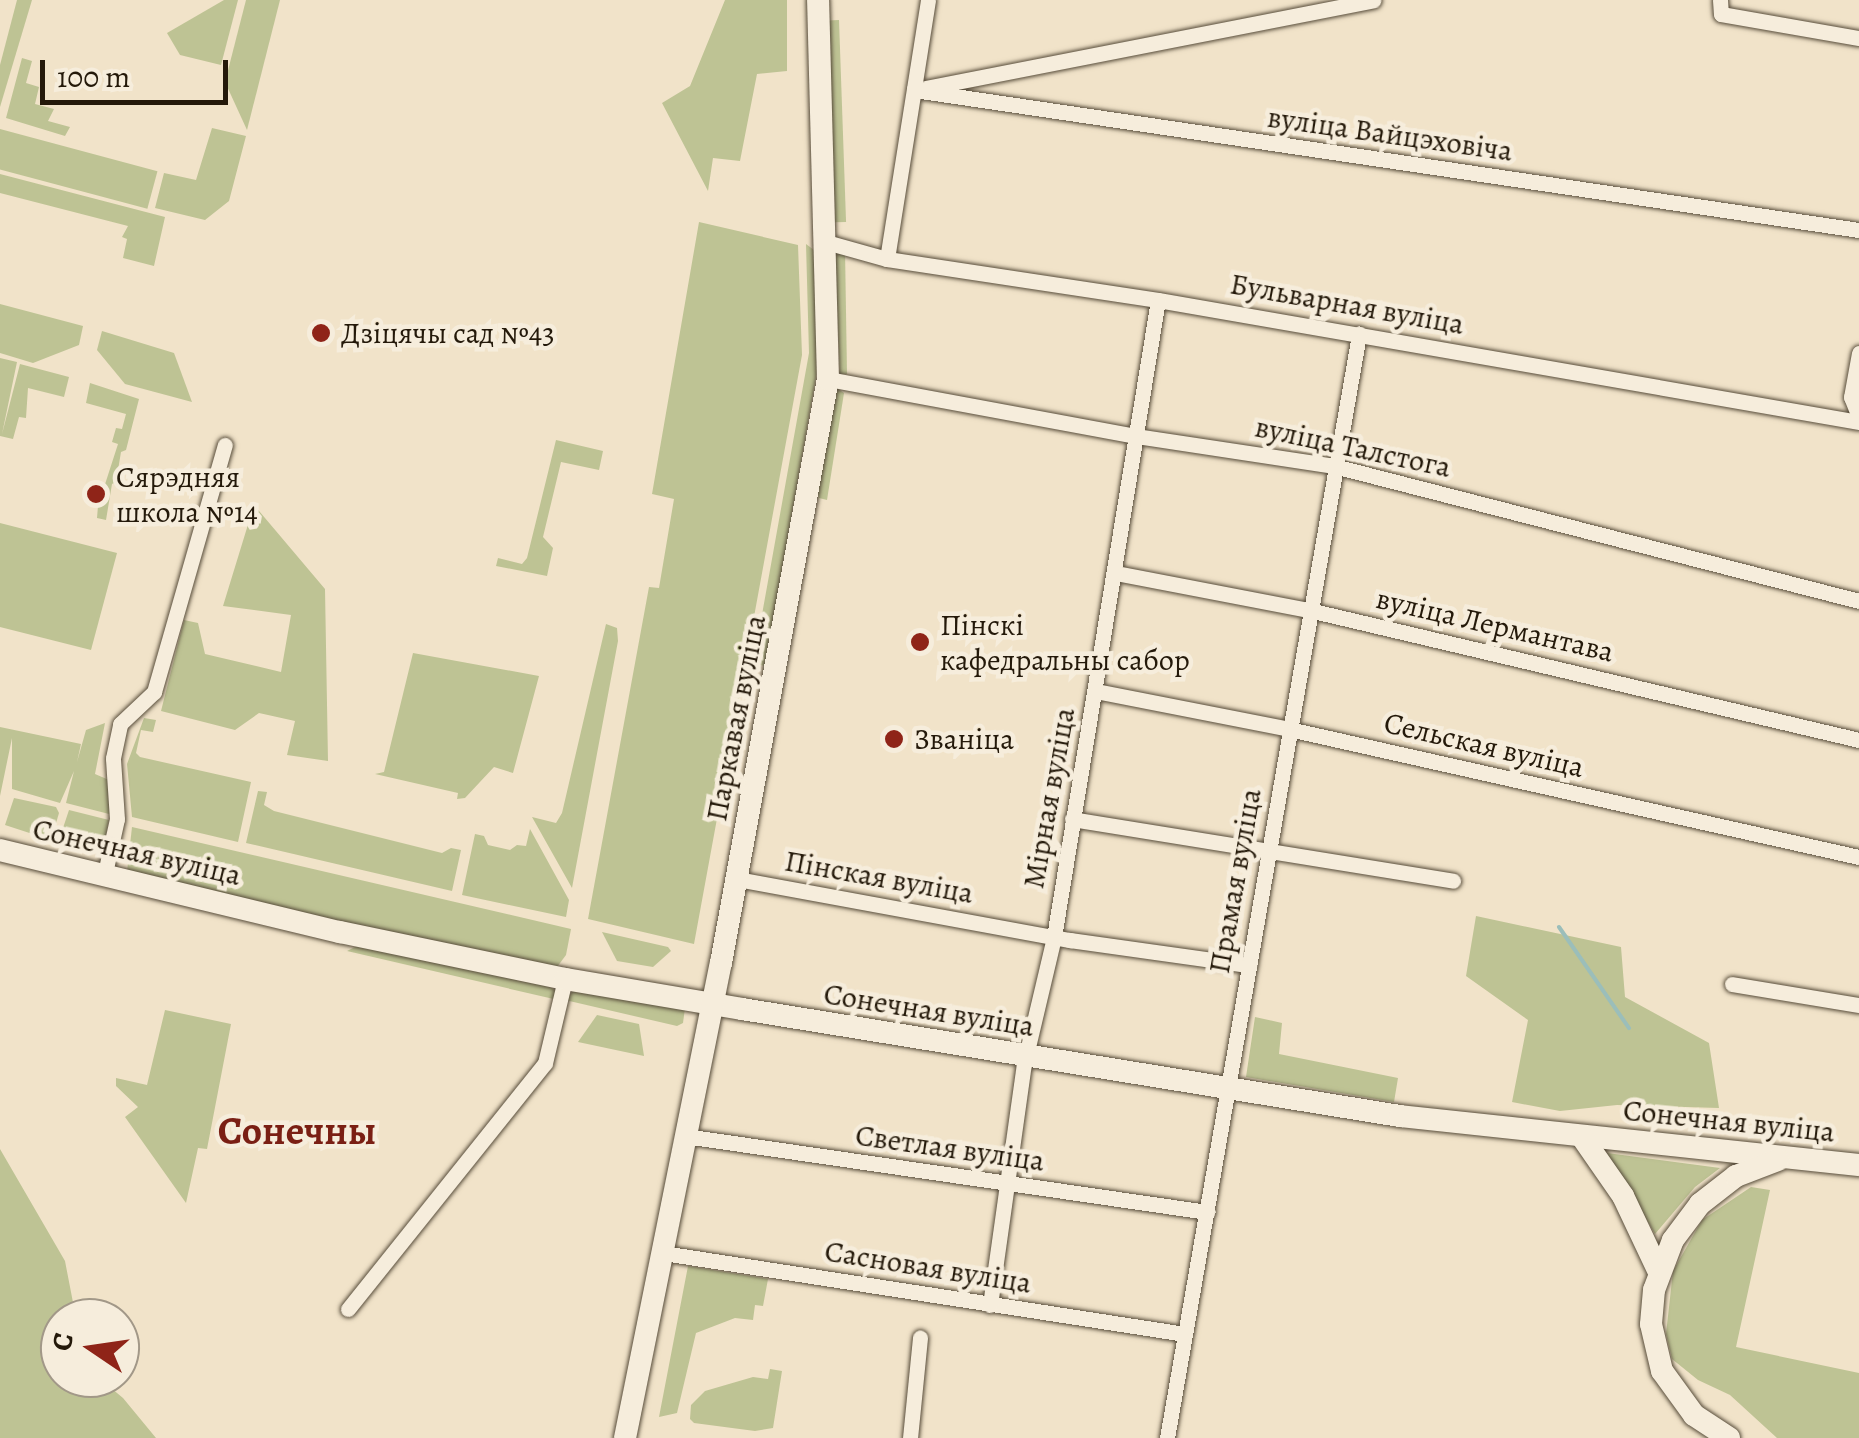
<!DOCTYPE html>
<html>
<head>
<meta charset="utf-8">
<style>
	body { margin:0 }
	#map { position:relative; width:1859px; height:1438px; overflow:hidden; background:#f1e3c9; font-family:Alegreya,serif }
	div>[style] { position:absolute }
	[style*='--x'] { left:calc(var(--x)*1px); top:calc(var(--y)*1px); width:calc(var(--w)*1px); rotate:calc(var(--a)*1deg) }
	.green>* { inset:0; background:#bec394; transform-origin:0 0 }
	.stream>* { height:4px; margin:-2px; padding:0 2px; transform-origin:2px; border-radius:2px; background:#9bbeba }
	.roads { filter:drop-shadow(0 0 2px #574c3a) drop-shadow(0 0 2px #574c3a) }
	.street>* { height:15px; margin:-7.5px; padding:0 7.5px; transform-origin:7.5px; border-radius:7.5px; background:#f6eddc }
	.secondary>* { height:22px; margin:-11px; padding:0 11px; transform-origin:11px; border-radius:11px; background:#f6eddc }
	.dots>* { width:28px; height:28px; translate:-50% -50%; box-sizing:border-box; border:5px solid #f6eddc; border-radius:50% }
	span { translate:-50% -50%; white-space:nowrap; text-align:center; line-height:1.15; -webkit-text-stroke:9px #f6eddc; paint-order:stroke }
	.street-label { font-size:30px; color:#24190a }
	.poi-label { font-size:30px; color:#24190a }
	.left { translate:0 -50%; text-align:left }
	.district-label { font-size:40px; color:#7a1f14; font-weight:700 }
	.north { position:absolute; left:40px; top:1298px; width:100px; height:100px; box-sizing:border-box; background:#f6eddc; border:2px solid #a29888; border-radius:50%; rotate:283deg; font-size:28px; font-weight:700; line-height:40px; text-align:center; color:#24190a }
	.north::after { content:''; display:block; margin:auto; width:35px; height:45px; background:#8f2418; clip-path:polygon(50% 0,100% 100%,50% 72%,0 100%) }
	.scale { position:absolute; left:40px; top:60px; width:188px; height:45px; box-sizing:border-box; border:5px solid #24190a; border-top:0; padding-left:12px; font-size:30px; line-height:35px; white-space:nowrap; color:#24190a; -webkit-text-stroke:8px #f6eddc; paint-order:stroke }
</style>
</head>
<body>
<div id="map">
	<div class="green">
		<div style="clip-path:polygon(17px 0,32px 0,0 107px,0 65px)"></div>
		<div style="clip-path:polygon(224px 0,238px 0,221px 65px,180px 55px,167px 33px)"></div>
		<div style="clip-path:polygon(246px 0,280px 0,247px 130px,225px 82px)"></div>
		<div style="clip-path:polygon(725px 0,787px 0,787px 71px,757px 74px,740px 161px,713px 158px,708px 191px,662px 103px,690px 86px)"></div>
		<div style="left:839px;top:20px;width:202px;height:11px;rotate:88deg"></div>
		<div style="clip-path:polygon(22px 58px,32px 61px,26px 83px,39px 87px,35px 104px,54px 109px,48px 121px,70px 127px,65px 136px,6px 118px)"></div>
		<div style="clip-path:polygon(212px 128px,246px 136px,229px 201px,205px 220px,155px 208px,164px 173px,196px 180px)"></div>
		<div style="left:0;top:129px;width:163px;height:39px;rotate:15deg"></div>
		<div style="clip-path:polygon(0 174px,165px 217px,154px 266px,123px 258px,127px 239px,122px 237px,128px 226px,0 193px)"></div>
		<div style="clip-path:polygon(699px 222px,798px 245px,802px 355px,694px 944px,588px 919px,649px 587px,659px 588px,674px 499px,652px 494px)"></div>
		<div style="clip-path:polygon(806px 244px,814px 250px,817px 371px,765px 666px,755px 664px,756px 648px,809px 353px)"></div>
		<div style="clip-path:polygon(835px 249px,845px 249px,847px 374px,840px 375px)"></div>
		<div style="clip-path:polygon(0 304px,83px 326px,79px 345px,33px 363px,0 353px)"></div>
		<div style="clip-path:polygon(102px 331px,174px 353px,192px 402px,125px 384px,97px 350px)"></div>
		<div style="clip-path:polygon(0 358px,17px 362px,2px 434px,20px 364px,69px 377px,64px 397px,28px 388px,26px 418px,19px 417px,13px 439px,0 436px)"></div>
		<div style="clip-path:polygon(90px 383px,139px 399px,126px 450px,121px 452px,116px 482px,112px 484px,106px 520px,97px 518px,98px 506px,118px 444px,112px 442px,116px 428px,122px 429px,126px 414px,86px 403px)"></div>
		<div style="clip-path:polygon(835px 387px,844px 393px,827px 500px,819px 498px,817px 490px)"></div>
		<div style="clip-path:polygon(556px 440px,603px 451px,599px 470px,561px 462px,543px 537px,553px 548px,547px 576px,496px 566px,498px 558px,522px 564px,527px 558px)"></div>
		<div style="clip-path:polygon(254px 505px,325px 589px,328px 761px,287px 755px,295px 721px,259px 713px,235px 730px,161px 711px,184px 620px,198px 623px,205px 654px,281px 672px,291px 615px,223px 606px)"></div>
		<div style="clip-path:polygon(0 523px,117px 553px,91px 650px,0 627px)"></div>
		<div style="clip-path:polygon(606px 624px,617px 628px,618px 641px,572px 888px,532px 817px,556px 823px,562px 813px)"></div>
		<div style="clip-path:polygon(413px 653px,539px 676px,513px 773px,494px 767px,465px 798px,457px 799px,458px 793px,375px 774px,384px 772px)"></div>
		<div style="clip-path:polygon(144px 718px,156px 720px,153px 732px,141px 730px,136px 753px,140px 757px,251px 782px,238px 842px,132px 817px,127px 764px)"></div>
		<div style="clip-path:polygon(105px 723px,95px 774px,109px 780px,113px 815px,66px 803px,74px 771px,60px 803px,12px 789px,12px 738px,0 796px,0 727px,81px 744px,77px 762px,86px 730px)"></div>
		<div style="clip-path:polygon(258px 791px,267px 792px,264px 805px,274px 811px,442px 853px,451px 848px,461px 850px,452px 891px,246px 843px)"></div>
		<div style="clip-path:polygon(14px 798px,56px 807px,59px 813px,51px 840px,5px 825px)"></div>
		<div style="clip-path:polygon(69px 810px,109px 820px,103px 851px,58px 843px)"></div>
		<div style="clip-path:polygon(132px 827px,571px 929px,566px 955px,557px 967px,412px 940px,127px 872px)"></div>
		<div style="clip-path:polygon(530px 829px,569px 900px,566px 917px,462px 895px,475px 834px,484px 836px,488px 845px,510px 850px,517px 845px,526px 846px)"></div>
		<div style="clip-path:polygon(1476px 916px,1621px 947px,1625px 997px,1709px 1043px,1719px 1108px,1617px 1105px,1560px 1111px,1512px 1102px,1528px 1020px,1466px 976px)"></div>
		<div style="clip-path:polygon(602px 932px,668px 947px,671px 951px,653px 967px,617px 961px)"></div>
		<div style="clip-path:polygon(359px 945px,548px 985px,558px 993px,558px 1000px,347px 951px)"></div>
		<div style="clip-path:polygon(575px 989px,685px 1008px,683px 1023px,677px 1026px,565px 1000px)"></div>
		<div style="clip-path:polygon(165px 1010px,231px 1024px,207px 1149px,198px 1148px,186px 1203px,125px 1117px,138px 1107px,116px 1086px,116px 1078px,147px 1085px)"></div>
		<div style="clip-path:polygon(597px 1015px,639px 1024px,644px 1056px,578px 1042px)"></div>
		<div style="clip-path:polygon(1255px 1017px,1282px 1023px,1279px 1054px,1398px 1078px,1394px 1102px,1246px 1077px)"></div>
		<div style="clip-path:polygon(0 1149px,65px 1261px,76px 1318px,60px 1318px,60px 1378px,99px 1378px,123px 1398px,156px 1438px,0 1438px)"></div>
		<div style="clip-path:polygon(1607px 1153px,1720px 1168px,1695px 1187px,1655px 1234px)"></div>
		<div style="clip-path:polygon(1751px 1187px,1770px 1190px,1736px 1347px,1859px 1373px,1859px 1438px,1777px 1438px,1730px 1395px,1698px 1380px,1672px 1359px,1666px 1334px,1673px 1271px,1702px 1220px)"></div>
		<div style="clip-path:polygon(688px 1266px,768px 1279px,763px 1306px,755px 1305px,753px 1320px,735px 1318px,696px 1333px,677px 1413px,659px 1417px)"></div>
		<div style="clip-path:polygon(770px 1369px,782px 1371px,773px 1428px,755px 1431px,694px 1423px,690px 1419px,691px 1405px,705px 1391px,753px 1377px,768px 1379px)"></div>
	</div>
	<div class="stream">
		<div style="--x:1559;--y:927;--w:123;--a:55.3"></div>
	</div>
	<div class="roads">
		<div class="street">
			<div style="--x:1720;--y:0;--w:14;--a:86"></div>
			<div style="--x:1721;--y:14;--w:140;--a:9.9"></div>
			<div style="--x:926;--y:88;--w:456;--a:-11.1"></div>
			<div style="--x:914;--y:90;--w:955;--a:8.43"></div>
			<div style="--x:826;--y:242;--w:63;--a:15.6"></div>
			<div style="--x:887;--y:259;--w:274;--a:8.6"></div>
			<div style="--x:1158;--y:300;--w:712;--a:9.87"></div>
			<div style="--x:887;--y:259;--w:262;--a:-81"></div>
			<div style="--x:1859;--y:353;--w:45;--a:100.3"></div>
			<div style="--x:1851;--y:397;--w:22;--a:68"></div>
			<div style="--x:828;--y:379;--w:313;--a:10.5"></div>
			<div style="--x:1136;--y:436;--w:200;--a:8.6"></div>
			<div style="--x:1334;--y:466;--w:542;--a:14.42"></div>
			<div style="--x:1116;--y:573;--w:197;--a:10.9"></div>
			<div style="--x:1309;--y:610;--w:565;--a:13.3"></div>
			<div style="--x:1096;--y:691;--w:197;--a:11.1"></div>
			<div style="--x:1289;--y:729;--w:584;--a:12.66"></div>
			<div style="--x:1072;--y:819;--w:386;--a:9.2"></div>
			<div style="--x:105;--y:873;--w:55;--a:-77.5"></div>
			<div style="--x:117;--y:819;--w:61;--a:-93.8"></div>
			<div style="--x:113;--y:758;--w:35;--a:-78"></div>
			<div style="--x:120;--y:724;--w:47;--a:-43.3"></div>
			<div style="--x:154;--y:692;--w:257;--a:-74"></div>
			<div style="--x:737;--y:879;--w:339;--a:10.4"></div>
			<div style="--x:1070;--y:940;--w:181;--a:8"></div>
			<div style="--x:1732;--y:984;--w:129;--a:9.4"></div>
			<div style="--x:685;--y:1136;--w:528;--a:8.28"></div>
			<div style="--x:663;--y:1253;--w:528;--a:8.82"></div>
			<div style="--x:990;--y:1305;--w:243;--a:-82"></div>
			<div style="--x:1024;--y:1064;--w:130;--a:-76.7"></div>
			<div style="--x:1054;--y:937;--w:645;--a:-80.73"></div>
			<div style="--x:348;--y:1309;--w:315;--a:-51.3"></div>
			<div style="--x:545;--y:1063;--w:86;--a:-76.6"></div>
			<div style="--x:910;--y:1438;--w:101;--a:-84.3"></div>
			<div style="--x:1167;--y:1438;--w:1121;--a:-80.13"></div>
		</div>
		<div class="secondary">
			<div style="--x:0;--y:850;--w:350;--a:13.6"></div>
			<div style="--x:340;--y:932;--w:230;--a:11.8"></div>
			<div style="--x:565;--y:979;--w:180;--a:9.6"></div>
			<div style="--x:742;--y:1009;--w:667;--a:9.24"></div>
			<div style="--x:1400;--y:1116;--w:462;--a:6.1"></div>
			<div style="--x:1582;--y:1137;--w:72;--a:55.2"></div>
			<div style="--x:1623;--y:1196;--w:84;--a:64.7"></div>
			<div style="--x:625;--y:1438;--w:485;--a:-78.6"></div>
			<div style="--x:721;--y:963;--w:594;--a:-79.62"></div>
			<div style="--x:828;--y:379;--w:379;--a:-91.5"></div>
			<div style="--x:1729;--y:1438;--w:42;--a:-146.7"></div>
			<div style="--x:1694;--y:1415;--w:54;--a:-126"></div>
			<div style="--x:1662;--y:1371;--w:48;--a:-103.2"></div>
			<div style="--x:1651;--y:1324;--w:34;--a:-85"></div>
			<div style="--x:1654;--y:1290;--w:53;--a:-69.2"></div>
			<div style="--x:1673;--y:1240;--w:45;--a:-53.1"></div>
			<div style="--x:1700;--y:1204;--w:46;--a:-37.9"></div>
			<div style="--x:1736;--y:1176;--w:45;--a:-20.9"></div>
		</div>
	</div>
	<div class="dots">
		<div style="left:321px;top:333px;background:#8f2418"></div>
		<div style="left:96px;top:494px;background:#8f2418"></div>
		<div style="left:920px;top:642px;background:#8f2418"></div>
		<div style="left:894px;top:739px;background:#8f2418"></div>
	</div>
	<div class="street-label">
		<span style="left:1390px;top:134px;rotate:8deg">вуліца Вайцэховіча</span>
		<span style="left:1347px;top:304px;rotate:10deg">Бульварная вуліца</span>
		<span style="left:1353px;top:447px;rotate:12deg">вуліца Талстога</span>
		<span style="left:1495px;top:625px;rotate:13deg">вуліца Лермантава</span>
		<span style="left:736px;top:718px;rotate:-79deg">Паркавая вуліца</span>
		<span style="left:1484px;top:745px;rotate:13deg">Сельская вуліца</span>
		<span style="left:1049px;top:798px;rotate:-80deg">Мірная вуліца</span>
		<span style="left:137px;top:852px;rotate:13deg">Сонечная вуліца</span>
		<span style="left:879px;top:877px;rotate:10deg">Пінская вуліца</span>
		<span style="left:1235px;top:881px;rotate:-80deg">Прамая вуліца</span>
		<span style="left:929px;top:1010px;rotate:9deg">Сонечная вуліца</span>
		<span style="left:1729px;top:1121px;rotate:6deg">Сонечная вуліца</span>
		<span style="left:950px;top:1148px;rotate:8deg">Светлая вуліца</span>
		<span style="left:928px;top:1267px;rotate:9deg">Сасновая вуліца</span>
	</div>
	<div class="poi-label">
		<span class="left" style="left:341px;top:333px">Дзіцячы сад №43</span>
		<span class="left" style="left:116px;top:494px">Сярэдняя<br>школа №14</span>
		<span class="left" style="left:940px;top:642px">Пінскі<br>кафедральны сабор</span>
		<span class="left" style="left:914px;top:739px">Званіца</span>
	</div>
	<div class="district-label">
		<span style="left:297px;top:1131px">Сонечны</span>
	</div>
	<div class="north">С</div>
	<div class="scale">100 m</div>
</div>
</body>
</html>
